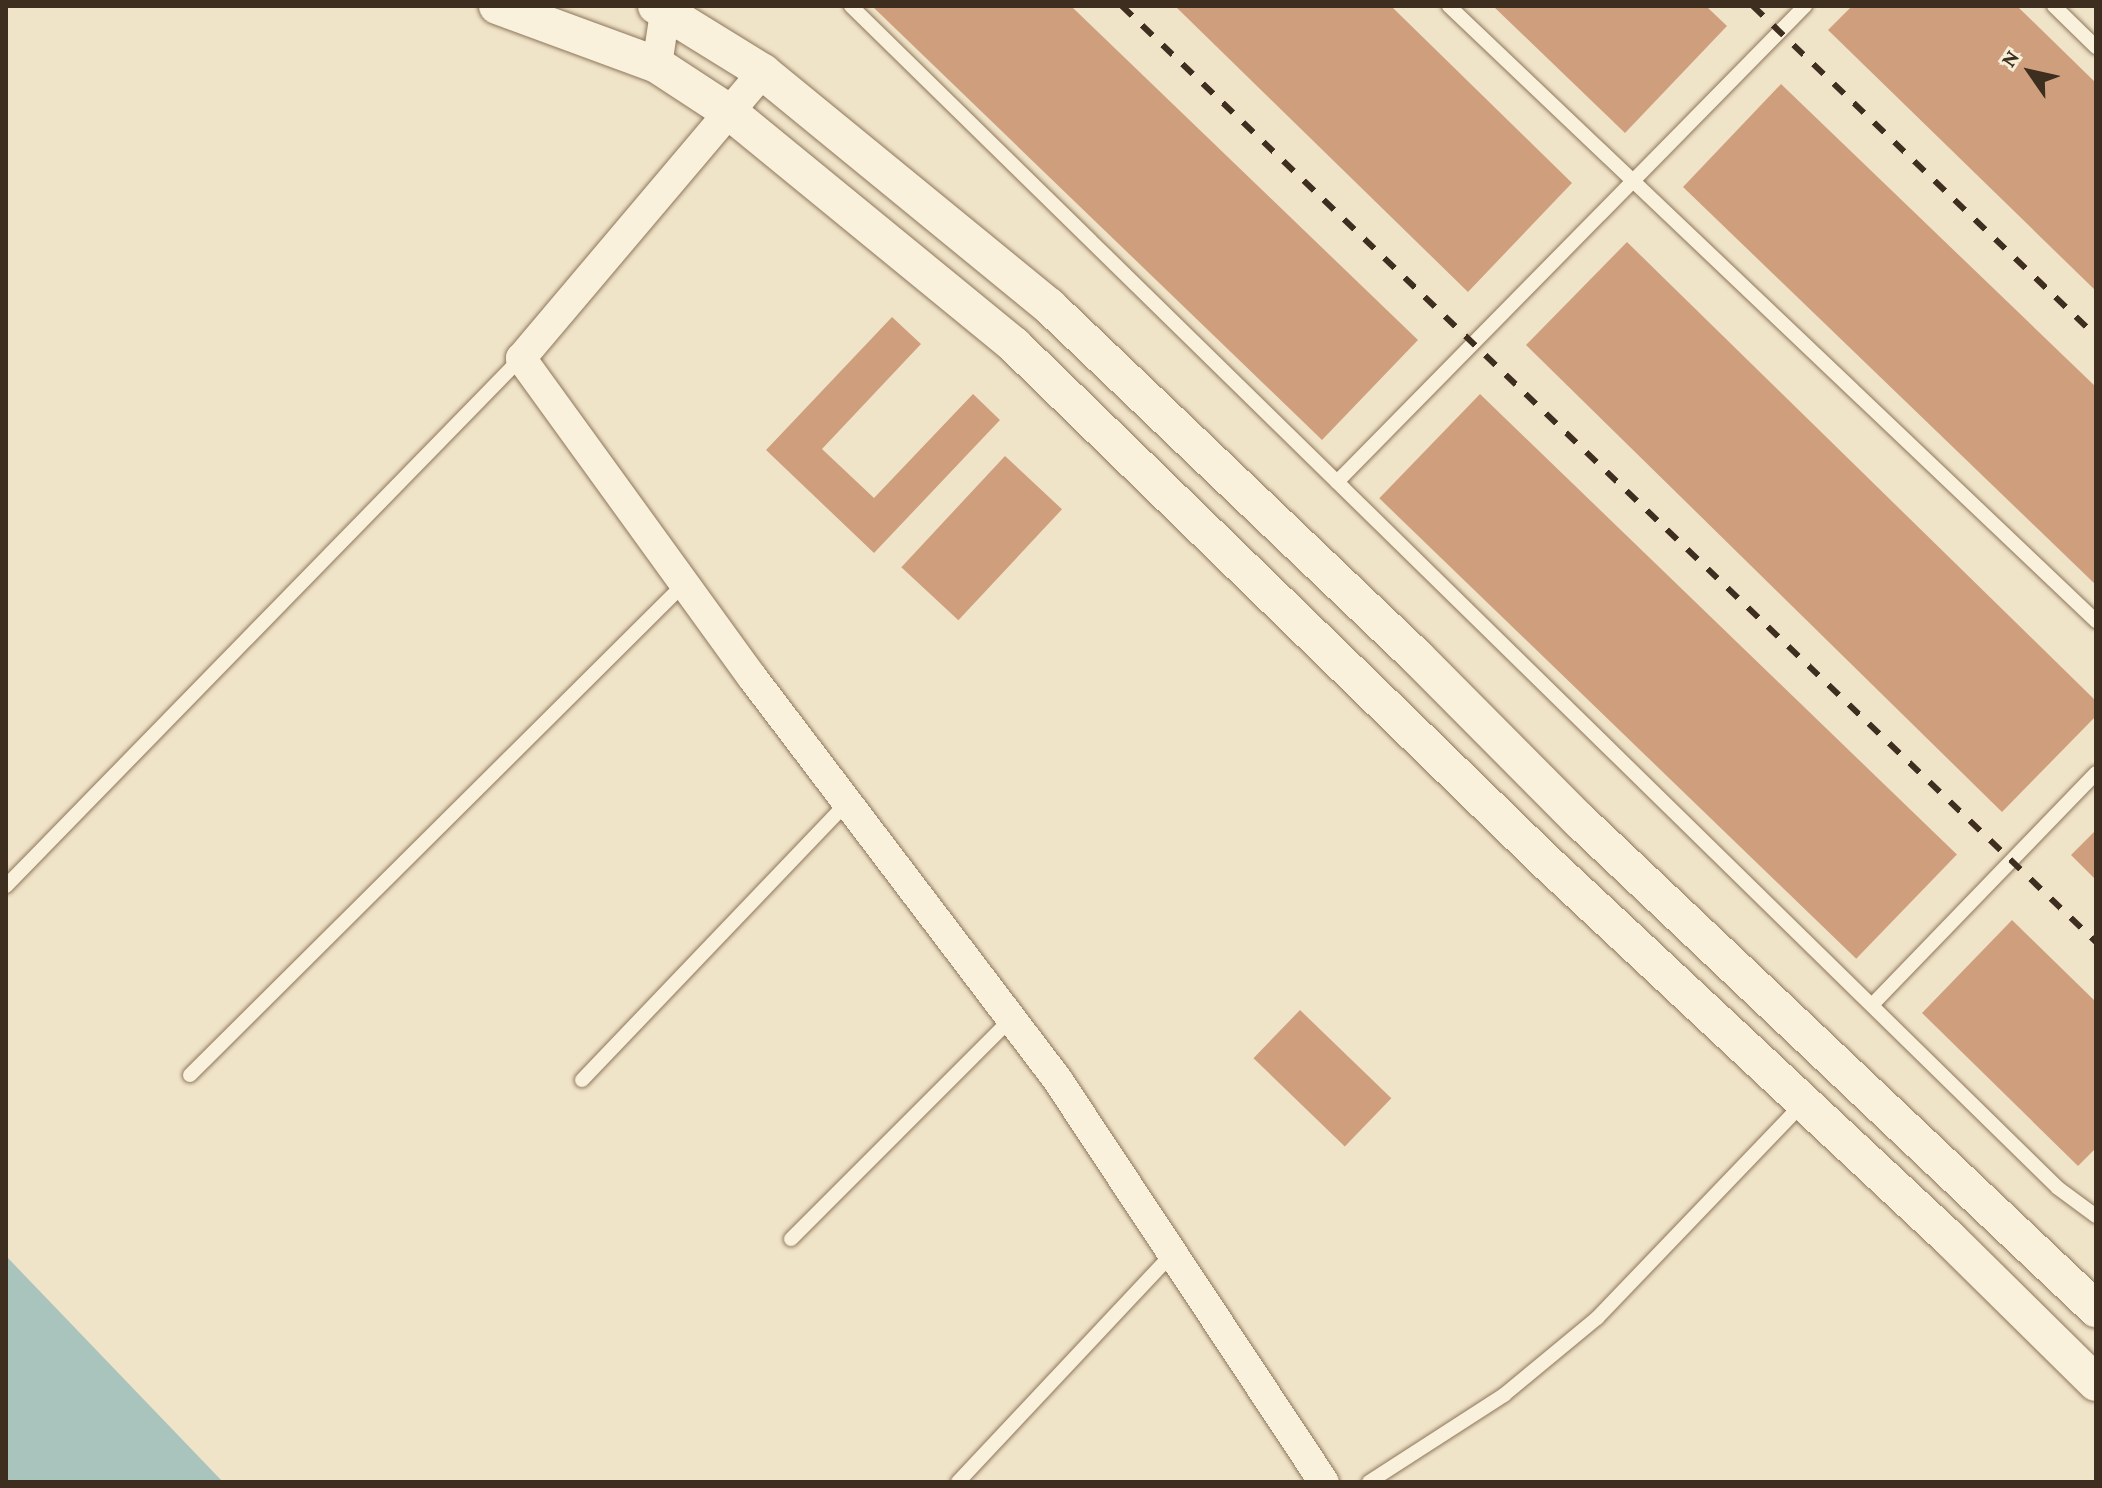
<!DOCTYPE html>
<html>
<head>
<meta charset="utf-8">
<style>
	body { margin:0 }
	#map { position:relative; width:2102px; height:1488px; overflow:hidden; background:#f0e4c8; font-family:"Crimson Pro",serif }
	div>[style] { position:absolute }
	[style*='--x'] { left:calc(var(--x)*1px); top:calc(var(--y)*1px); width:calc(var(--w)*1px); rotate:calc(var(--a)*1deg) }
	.water>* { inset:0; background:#a9c4bc }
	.building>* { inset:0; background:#cf9f7d; transform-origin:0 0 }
	.roads { filter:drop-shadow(0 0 2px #8d765c) drop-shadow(0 0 2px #8d765c) }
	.service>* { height:14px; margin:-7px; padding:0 7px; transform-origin:7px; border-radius:7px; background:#faf1dc }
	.minor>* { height:30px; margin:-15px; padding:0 15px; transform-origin:15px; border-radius:15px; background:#faf1dc }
	.tertiary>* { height:36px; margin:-18px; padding:0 18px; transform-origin:18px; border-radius:18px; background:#faf1dc }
	.rail>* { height:6px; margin-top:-3px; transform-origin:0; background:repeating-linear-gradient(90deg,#3d2e20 0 14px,transparent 0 28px) }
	span { translate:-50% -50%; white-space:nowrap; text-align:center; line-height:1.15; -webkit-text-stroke:6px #f7eed8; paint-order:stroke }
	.frame { position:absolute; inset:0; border:8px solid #3d2e20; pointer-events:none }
	.north { position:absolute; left:1990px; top:32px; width:80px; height:80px; -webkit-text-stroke:6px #f7eed8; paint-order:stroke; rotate:304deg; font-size:22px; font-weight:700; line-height:32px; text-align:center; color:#3d2e20 }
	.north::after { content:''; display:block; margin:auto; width:28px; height:36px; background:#3d2e20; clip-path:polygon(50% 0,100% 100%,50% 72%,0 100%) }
</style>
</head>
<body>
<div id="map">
	<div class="water">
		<div style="clip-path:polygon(6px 1256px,223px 1482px,6px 1482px)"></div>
	</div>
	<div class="building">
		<div style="clip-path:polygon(872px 6px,1071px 6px,1418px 340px,1322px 440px)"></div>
		<div style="clip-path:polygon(1175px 6px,1391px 6px,1572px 183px,1468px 292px)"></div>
		<div style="clip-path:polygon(1493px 6px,1706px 6px,1727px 26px,1625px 133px)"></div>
		<div style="clip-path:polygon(1852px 6px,2017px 6px,2096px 83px,2096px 291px,1828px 30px)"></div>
		<div style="clip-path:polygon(1781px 84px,2096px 387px,2096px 585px,1683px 187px)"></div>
		<div style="clip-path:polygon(1627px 242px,2096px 701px,2096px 716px,2002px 812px,1526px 345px)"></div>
		<div style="clip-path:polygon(892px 317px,921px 344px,822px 449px,874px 498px,973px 394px,1000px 420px,874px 553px,766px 450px)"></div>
		<div style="left:1480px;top:394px;width:663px;height:145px;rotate:44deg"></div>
		<div style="left:1005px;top:456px;width:78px;height:152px;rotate:43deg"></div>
		<div style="clip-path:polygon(2096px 830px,2096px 880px,2071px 855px)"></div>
		<div style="clip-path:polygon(2012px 920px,2096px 1002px,2096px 1148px,2078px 1166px,1922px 1013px)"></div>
		<div style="left:1300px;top:1010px;width:127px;height:67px;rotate:44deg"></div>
	</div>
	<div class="roads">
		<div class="service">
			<div style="--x:851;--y:6;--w:1689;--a:44.4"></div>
			<div style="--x:2058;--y:1188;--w:47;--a:36.4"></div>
			<div style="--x:1449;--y:6;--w:893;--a:43.55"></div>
			<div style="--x:2054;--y:6;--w:59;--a:44.3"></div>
			<div style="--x:1337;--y:482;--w:668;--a:-45.49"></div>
			<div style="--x:6;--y:886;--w:738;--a:-45.71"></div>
			<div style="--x:1872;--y:1005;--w:322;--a:-46"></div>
			<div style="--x:190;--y:1075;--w:697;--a:-44.83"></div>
			<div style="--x:582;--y:1080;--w:383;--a:-46.3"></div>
			<div style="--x:791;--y:1239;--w:311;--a:-45"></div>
			<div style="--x:958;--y:1482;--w:316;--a:-46.8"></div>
			<div style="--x:1369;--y:1482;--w:161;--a:-32.8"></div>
			<div style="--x:1504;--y:1395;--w:121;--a:-39.6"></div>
			<div style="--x:1597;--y:1318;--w:296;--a:-46.2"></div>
		</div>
		<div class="minor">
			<div style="--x:657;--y:65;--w:60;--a:-81.3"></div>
			<div style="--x:763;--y:72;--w:375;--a:130.2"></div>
			<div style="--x:521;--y:358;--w:394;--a:54.1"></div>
			<div style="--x:752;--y:677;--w:505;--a:52.81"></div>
			<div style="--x:1057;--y:1079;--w:483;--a:56.5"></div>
		</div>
		<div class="tertiary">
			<div style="--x:497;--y:6;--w:171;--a:20.2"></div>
			<div style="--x:657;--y:65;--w:90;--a:33.2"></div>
			<div style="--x:732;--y:114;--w:365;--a:39.3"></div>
			<div style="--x:1014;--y:345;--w:736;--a:44.17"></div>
			<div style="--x:1542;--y:858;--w:558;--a:43.04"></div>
			<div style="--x:1950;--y:1239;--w:205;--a:44.6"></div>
			<div style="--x:656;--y:6;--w:126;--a:31.7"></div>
			<div style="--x:763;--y:72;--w:370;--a:39.3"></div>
			<div style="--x:1049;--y:306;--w:509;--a:43.65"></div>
			<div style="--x:1417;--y:657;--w:230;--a:45.2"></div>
			<div style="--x:1579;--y:820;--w:712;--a:43.41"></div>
		</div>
	</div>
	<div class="rail">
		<div style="--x:1122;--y:6;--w:1351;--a:43.86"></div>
		<div style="--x:1753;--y:6;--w:476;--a:43.9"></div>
	</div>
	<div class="frame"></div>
	<div class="north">N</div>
</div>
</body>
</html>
